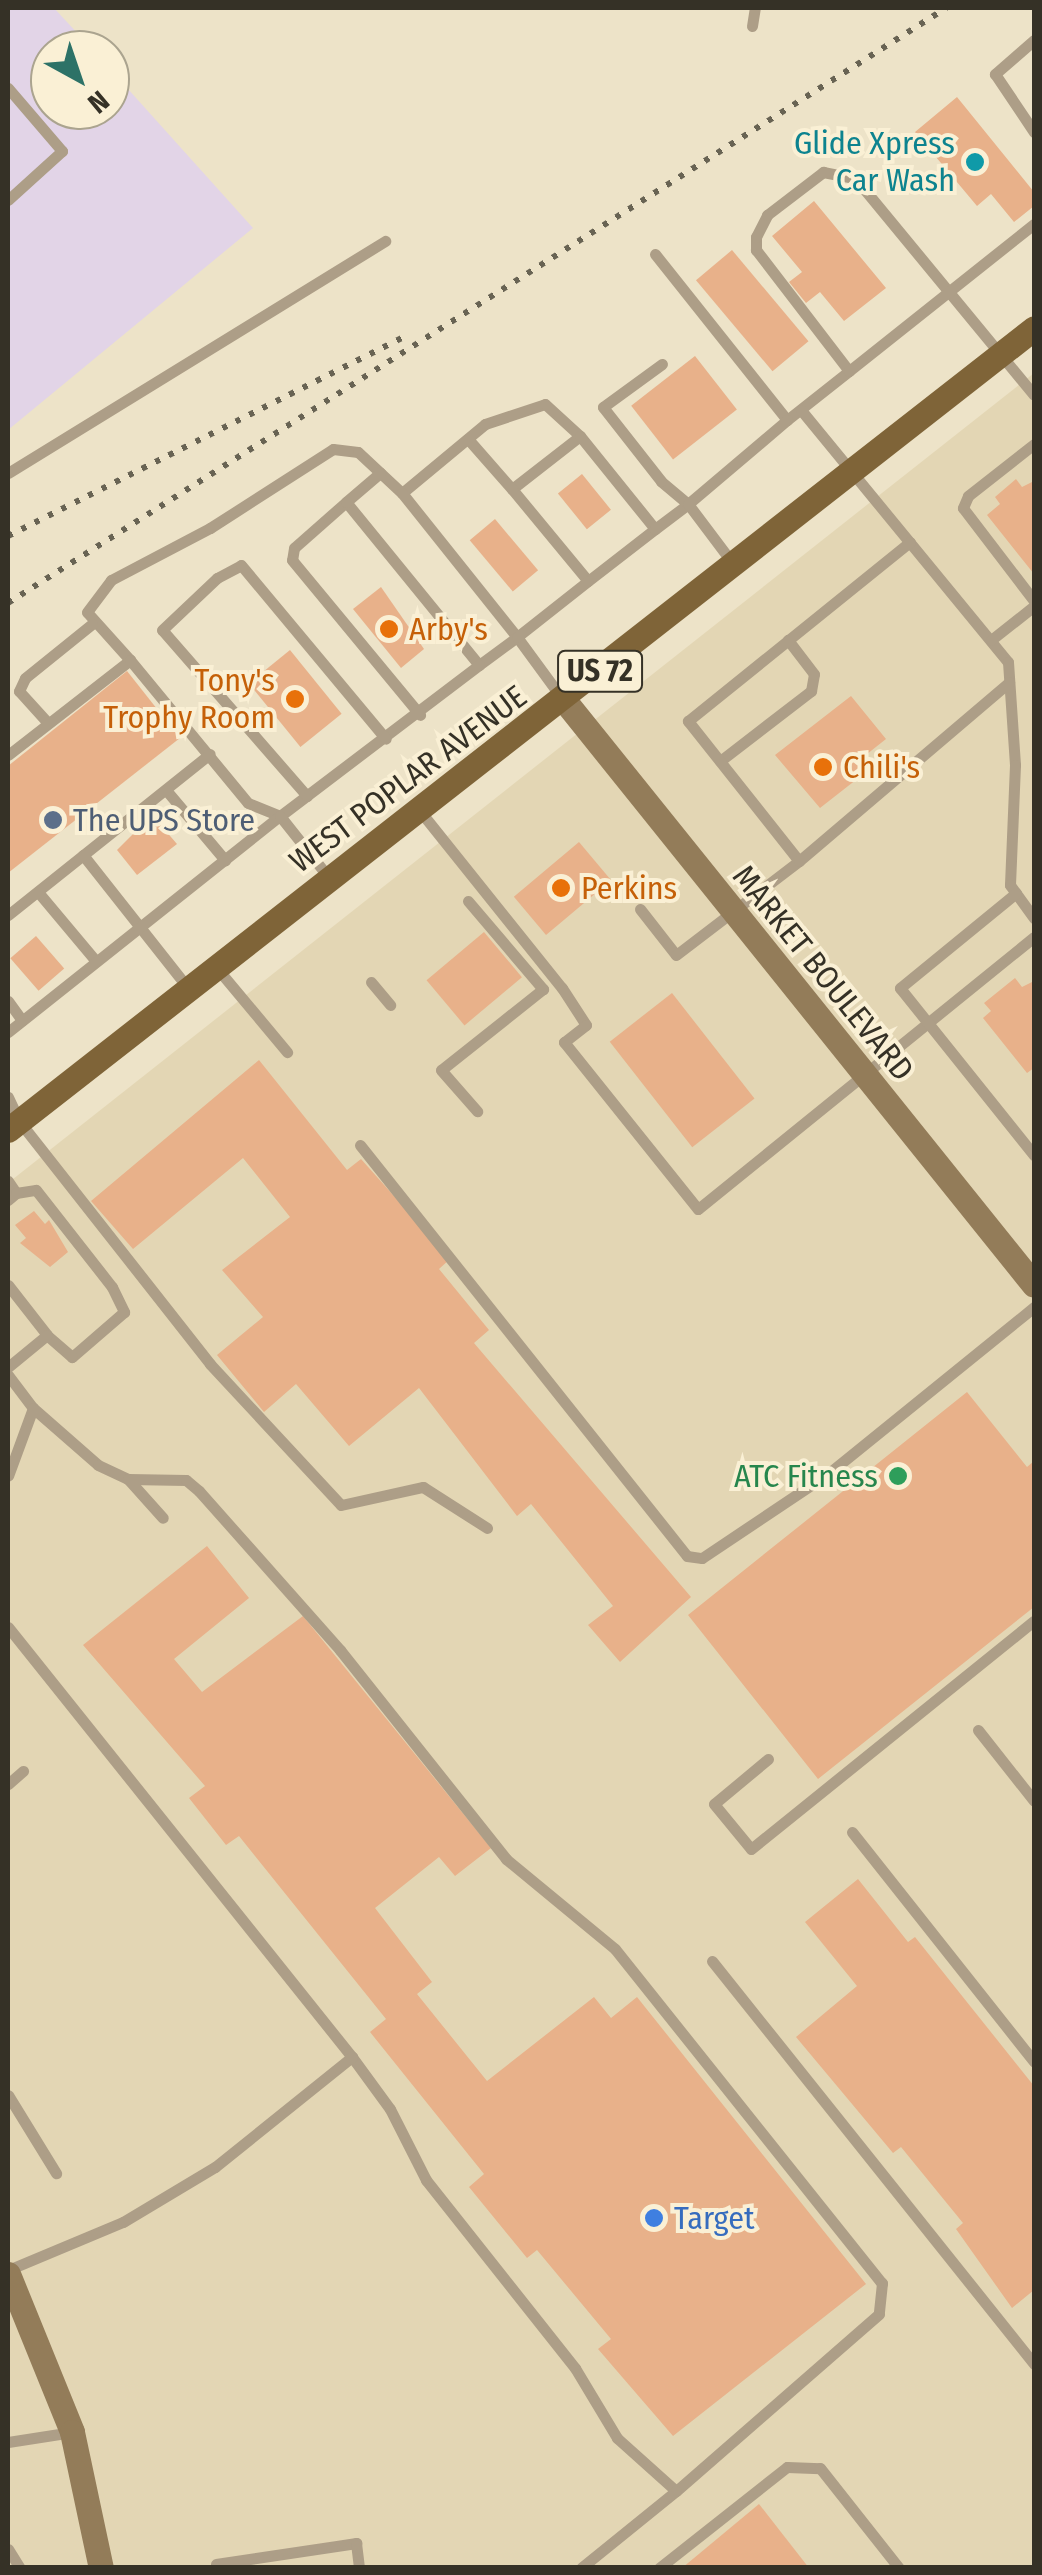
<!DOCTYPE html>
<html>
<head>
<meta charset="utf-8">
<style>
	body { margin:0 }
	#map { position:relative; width:1042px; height:2575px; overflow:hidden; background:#ede3c8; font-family:"Fira Sans Condensed",sans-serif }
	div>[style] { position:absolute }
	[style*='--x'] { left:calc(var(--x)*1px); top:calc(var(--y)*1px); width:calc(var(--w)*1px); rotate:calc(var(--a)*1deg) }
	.built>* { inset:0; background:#e3d6b4 }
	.industrial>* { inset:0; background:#e2d4e7 }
	.building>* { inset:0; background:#e8b18a; transform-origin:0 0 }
	.lane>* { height:11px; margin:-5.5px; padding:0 5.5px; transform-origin:5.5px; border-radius:5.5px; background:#ad9e87 }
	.secondary>* { height:25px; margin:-12.5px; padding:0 12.5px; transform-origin:12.5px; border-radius:12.5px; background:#937c59 }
	.primary>* { height:25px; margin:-12.5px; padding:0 12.5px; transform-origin:12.5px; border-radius:12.5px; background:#7f6438 }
	.rail>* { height:6px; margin-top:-3px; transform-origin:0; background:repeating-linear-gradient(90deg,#686353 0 5px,transparent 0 15px) }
	.dots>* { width:28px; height:28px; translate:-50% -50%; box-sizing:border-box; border:5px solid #faf0d5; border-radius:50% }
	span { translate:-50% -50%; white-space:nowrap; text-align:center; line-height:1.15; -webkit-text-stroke:8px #faf0d5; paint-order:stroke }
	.shield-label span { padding:2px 8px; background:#faf0d5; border:2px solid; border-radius:8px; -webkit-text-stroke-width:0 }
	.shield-label { font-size:30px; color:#353126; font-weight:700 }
	.culture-label { font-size:32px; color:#0d838f }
	.right { translate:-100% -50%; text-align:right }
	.food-label { font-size:32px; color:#c56008 }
	.left { translate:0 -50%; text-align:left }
	.street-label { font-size:32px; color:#353126 }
	.service-label { font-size:32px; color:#4e5e75 }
	.leisure-label { font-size:32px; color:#27864d }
	.shop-label { font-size:32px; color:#366cbe }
	.frame { position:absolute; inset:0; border:10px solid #353126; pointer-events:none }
	.north { position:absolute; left:30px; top:30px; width:100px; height:100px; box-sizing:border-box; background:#faf0d5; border:2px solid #aba48f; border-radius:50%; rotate:140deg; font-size:28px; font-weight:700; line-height:40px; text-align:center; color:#353126 }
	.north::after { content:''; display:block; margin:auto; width:35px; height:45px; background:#2d7267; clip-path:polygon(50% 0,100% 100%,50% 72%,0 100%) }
</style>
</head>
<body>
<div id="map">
	<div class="built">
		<div style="clip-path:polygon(1034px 373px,1034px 2567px,8px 2568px,8px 1183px)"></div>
	</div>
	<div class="industrial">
		<div style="clip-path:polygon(8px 8px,54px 8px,93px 50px,50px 50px,50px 110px,110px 110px,110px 69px,253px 228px,8px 430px)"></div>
	</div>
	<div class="building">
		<div style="clip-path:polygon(957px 97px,1034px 192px,1034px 206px,1014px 222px,991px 194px,977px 206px,915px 132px)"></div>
		<div style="clip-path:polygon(814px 201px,886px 288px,844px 321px,820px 292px,806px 303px,789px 282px,802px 272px,772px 236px)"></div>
		<div style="left:732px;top:250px;width:119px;height:47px;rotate:50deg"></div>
		<div style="left:695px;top:356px;width:68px;height:81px;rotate:52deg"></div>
		<div style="left:582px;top:474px;width:46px;height:31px;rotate:51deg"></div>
		<div style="clip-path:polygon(1016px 479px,1022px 487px,1034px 481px,1034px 574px,987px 515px,1000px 504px,995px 497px)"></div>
		<div style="left:495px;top:519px;width:67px;height:33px;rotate:50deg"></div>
		<div style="clip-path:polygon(381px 587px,424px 649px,401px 668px,353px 609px)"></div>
		<div style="left:290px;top:650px;width:82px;height:53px;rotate:51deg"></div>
		<div style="clip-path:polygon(127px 671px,180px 738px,8px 873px,8px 766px)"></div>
		<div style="clip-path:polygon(851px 696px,886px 739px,857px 762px,866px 772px,820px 808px,775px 755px)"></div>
		<div style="clip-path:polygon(152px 815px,177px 844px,137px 875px,117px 850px)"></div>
		<div style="left:579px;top:842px;width:50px;height:85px;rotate:50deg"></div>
		<div style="left:484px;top:932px;width:59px;height:75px;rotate:50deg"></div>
		<div style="left:36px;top:936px;width:43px;height:34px;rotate:49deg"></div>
		<div style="clip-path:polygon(1015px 978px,1022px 987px,1034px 981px,1034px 1068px,1027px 1073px,983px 1018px,991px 1011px,984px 1003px)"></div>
		<div style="left:672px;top:993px;width:134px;height:79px;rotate:52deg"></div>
		<div style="clip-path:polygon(259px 1060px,347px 1170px,361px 1159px,450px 1259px,439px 1269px,489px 1330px,474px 1343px,691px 1597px,620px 1662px,588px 1625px,613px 1606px,531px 1504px,517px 1516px,419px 1388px,349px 1446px,296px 1384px,264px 1412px,217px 1355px,263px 1317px,222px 1270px,290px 1217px,243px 1158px,133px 1249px,91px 1201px)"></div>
		<div style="clip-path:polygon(34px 1211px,45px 1224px,49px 1220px,68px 1252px,50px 1267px,20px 1243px,26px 1238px,15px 1225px)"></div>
		<div style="clip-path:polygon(967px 1392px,1027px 1467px,1034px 1461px,1034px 1607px,818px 1779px,688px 1615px)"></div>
		<div style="clip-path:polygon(207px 1546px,249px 1598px,174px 1659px,202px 1692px,303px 1616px,491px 1848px,455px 1876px,439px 1857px,375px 1908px,432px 1982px,417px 1994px,487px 2081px,594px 1997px,611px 2018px,637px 1997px,866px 2284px,673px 2436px,598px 2349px,611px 2339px,537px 2250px,527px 2258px,469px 2187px,484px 2174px,370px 2032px,386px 2019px,239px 1836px,226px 1845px,189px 1798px,205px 1786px,83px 1645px)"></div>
		<div style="clip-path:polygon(858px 1879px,908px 1942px,915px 1937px,1034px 2086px,1034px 2290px,1012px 2308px,956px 2229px,963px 2223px,901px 2147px,893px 2153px,796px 2037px,857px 1986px,805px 1922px)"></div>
		<div style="clip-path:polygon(759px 2504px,809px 2568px,682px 2568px)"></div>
	</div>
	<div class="lane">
		<div style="--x:752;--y:26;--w:18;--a:-81"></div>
		<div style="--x:1034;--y:40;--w:52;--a:138.9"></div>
		<div style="--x:995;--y:74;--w:70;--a:56.1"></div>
		<div style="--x:8;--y:88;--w:83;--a:49.4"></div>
		<div style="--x:62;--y:151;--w:73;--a:137.8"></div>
		<div style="--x:655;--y:254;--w:212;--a:51.5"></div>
		<div style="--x:787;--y:420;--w:79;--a:-38.3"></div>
		<div style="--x:849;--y:371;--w:153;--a:-127.5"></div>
		<div style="--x:756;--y:250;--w:13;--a:-90"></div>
		<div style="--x:756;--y:237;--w:25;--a:-63"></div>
		<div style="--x:767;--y:215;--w:71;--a:-37.5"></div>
		<div style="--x:823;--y:172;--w:33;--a:11"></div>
		<div style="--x:855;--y:178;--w:281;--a:50.5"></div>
		<div style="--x:849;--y:371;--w:236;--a:-38.5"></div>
		<div style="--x:801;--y:410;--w:326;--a:50.6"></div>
		<div style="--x:1008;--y:662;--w:103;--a:86.1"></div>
		<div style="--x:1015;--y:765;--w:120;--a:92.4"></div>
		<div style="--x:1010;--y:885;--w:41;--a:54"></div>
		<div style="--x:580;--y:436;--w:86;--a:142.1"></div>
		<div style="--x:512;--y:489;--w:119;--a:50.4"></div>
		<div style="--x:588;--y:581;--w:85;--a:-37.8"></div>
		<div style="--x:468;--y:439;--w:67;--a:48.7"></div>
		<div style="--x:1034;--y:444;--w:84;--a:141.8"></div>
		<div style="--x:968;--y:496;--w:13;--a:113"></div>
		<div style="--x:963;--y:508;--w:117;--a:52.6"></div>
		<div style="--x:8;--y:473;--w:443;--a:-31.6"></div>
		<div style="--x:402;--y:493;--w:108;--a:-39.7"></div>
		<div style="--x:485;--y:424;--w:63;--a:-18.4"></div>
		<div style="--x:545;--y:404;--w:47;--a:42.4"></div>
		<div style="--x:580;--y:436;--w:119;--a:51.1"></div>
		<div style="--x:655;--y:529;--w:41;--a:-37.1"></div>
		<div style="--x:688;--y:504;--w:35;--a:-140"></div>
		<div style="--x:661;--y:481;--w:94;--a:-128.1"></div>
		<div style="--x:603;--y:407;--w:73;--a:-36.1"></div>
		<div style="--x:346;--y:502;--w:69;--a:138.5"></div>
		<div style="--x:294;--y:548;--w:12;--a:99"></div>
		<div style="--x:292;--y:560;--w:201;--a:50.4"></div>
		<div style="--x:734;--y:565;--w:76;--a:-127"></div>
		<div style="--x:688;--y:504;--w:130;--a:-40.3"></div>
		<div style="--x:991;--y:640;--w:55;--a:-38.3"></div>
		<div style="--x:130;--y:660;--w:64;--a:-131.9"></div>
		<div style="--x:87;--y:612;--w:40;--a:-53"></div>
		<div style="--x:111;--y:580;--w:112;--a:-27.7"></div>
		<div style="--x:210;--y:528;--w:146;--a:-32.7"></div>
		<div style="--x:333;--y:449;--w:25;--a:7"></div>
		<div style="--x:358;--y:452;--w:60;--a:43"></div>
		<div style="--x:402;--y:493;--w:184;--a:51.4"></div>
		<div style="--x:517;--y:637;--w:47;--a:143.6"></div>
		<div style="--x:479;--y:665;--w:210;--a:-129.2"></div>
		<div style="--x:346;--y:502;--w:45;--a:-40.5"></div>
		<div style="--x:561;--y:697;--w:74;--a:-126.3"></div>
		<div style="--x:517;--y:637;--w:90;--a:-38.3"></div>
		<div style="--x:48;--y:723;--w:43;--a:-132.2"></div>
		<div style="--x:19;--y:691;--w:14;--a:-65"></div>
		<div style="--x:25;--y:678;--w:86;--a:-38.9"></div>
		<div style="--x:8;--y:755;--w:155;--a:-37.9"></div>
		<div style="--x:130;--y:660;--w:185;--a:50.5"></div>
		<div style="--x:248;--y:803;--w:35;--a:22"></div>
		<div style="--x:280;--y:816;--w:250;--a:-37.2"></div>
		<div style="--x:720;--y:761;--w:115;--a:-37.6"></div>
		<div style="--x:811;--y:691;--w:17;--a:-80"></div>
		<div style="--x:814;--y:674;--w:43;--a:-127.4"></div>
		<div style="--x:166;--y:790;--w:92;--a:49.9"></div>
		<div style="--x:307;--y:796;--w:220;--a:-131.1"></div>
		<div style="--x:162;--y:630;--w:76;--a:-43.4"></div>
		<div style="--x:217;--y:578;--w:27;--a:-28"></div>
		<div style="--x:241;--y:565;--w:226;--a:50.2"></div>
		<div style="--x:420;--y:811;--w:227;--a:51.3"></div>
		<div style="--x:562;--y:988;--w:44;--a:57"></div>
		<div style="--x:586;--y:1025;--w:28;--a:142"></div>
		<div style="--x:564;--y:1042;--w:214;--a:51.3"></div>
		<div style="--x:698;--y:1209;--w:432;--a:-39"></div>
		<div style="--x:83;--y:855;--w:169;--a:51.7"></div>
		<div style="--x:799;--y:861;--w:179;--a:-128.4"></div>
		<div style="--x:688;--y:721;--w:285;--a:-38.9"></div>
		<div style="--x:38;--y:892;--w:90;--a:50"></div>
		<div style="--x:1016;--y:893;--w:150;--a:140.7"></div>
		<div style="--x:900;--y:988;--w:214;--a:51.3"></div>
		<div style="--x:468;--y:901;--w:116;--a:49.6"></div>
		<div style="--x:543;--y:989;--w:130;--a:141.5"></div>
		<div style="--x:441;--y:1070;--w:55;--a:48.7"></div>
		<div style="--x:640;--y:909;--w:58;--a:52"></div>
		<div style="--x:676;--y:955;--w:155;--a:-37.4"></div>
		<div style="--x:799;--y:861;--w:276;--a:-40.4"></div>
		<div style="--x:8;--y:915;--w:258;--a:-38.6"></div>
		<div style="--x:216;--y:967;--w:111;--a:50.1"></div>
		<div style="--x:371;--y:982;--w:30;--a:50"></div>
		<div style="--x:8;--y:1001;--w:24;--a:54"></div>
		<div style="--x:8;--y:1032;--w:347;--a:-38.5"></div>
		<div style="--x:280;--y:816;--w:80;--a:51.6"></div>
		<div style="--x:8;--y:1097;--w:26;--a:65"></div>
		<div style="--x:19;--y:1121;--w:309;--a:51.8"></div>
		<div style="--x:210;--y:1364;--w:192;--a:47.1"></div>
		<div style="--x:341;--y:1505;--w:84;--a:-12.4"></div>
		<div style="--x:423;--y:1487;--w:76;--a:32.6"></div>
		<div style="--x:360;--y:1145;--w:525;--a:51.49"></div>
		<div style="--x:687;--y:1556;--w:15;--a:8"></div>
		<div style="--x:702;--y:1558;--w:153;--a:-33.8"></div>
		<div style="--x:829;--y:1473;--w:264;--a:-39"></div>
		<div style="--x:8;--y:1181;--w:14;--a:56"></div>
		<div style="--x:16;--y:1193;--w:11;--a:139"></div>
		<div style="--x:16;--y:1193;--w:20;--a:-9"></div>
		<div style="--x:36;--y:1190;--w:123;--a:51.9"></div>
		<div style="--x:112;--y:1287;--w:28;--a:64"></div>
		<div style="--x:124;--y:1312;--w:69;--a:139.1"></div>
		<div style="--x:72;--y:1357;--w:33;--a:-139"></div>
		<div style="--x:8;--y:1285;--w:63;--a:52"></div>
		<div style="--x:47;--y:1335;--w:50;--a:140.6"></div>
		<div style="--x:8;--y:1375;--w:41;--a:52.9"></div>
		<div style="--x:33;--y:1408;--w:72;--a:110.2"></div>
		<div style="--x:33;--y:1408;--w:86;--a:41.2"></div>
		<div style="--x:98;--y:1465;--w:33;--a:25"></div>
		<div style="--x:128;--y:1479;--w:58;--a:1"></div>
		<div style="--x:186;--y:1480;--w:17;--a:40"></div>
		<div style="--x:199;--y:1491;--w:213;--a:48.4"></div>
		<div style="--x:340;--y:1650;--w:267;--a:51.5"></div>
		<div style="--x:506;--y:1859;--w:141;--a:39.5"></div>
		<div style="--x:615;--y:1949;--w:428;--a:51.4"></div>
		<div style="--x:882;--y:2283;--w:31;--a:96"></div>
		<div style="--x:879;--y:2314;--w:269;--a:138.9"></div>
		<div style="--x:128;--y:1479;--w:52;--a:48.1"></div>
		<div style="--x:8;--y:1627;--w:551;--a:51.34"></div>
		<div style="--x:352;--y:2057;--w:64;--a:53.8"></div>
		<div style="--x:390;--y:2109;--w:80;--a:63.1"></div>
		<div style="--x:426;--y:2180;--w:240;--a:51.6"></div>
		<div style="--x:575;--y:2368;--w:82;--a:59"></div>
		<div style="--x:617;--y:2438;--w:79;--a:41.9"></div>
		<div style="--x:676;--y:2491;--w:122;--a:141"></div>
		<div style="--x:978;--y:1730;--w:90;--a:51.7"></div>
		<div style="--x:768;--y:1759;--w:70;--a:140.2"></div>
		<div style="--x:714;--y:1804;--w:58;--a:50.6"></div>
		<div style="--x:751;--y:1849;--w:363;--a:-38.9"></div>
		<div style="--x:8;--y:1784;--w:20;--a:-41"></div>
		<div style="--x:852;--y:1832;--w:293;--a:51.6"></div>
		<div style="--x:712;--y:1961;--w:516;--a:51.37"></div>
		<div style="--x:8;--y:2095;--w:92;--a:58.4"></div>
		<div style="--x:8;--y:2270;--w:125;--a:-22.7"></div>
		<div style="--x:123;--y:2222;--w:107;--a:-30.9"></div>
		<div style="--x:215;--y:2167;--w:176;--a:-38.8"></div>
		<div style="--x:8;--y:2442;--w:65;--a:-8.9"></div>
		<div style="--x:8;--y:2549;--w:22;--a:58"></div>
		<div style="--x:216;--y:2564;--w:142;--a:-8.5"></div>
		<div style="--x:356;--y:2543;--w:25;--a:83"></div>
		<div style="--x:659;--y:2568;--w:163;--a:-38.3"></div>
		<div style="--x:787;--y:2467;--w:33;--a:2"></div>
		<div style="--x:820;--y:2468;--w:127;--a:51.7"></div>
	</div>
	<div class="secondary">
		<div style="--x:564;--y:700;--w:750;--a:51.22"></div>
		<div style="--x:8;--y:2274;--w:170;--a:67.9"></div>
		<div style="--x:72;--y:2432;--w:139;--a:78"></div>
	</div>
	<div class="primary">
		<div style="--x:8;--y:1130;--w:1302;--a:-38.01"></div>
	</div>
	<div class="rail">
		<div style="--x:8;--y:536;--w:448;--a:-26.7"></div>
		<div style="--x:8;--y:603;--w:1111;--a:-32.39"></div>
	</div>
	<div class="dots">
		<div style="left:975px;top:162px;background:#0f9aa8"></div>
		<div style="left:389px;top:629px;background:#e8710a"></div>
		<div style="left:295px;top:699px;background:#e8710a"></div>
		<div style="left:823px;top:767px;background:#e8710a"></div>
		<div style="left:53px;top:820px;background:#5c6f8a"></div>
		<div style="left:561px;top:888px;background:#e8710a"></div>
		<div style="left:898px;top:1476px;background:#2e9e5b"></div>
		<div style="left:654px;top:2218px;background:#3f7fe0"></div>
	</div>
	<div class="shield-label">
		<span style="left:600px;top:671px">US 72</span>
	</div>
	<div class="culture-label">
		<span class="right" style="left:955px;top:162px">Glide Xpress<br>Car Wash</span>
	</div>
	<div class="food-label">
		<span class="left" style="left:409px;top:629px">Arby's</span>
		<span class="right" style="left:275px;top:699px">Tony's<br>Trophy Room</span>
		<span class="left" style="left:843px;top:767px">Chili's</span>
		<span class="left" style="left:581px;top:888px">Perkins</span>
	</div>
	<div class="street-label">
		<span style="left:408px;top:779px;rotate:-37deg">WEST POPLAR AVENUE</span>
		<span style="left:823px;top:973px;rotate:51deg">MARKET BOULEVARD</span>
	</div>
	<div class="service-label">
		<span class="left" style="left:73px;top:820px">The UPS Store</span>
	</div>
	<div class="leisure-label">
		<span class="right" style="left:878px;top:1476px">ATC Fitness</span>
	</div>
	<div class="shop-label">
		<span class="left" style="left:674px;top:2218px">Target</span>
	</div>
	<div class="frame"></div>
	<div class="north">N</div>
</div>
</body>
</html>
